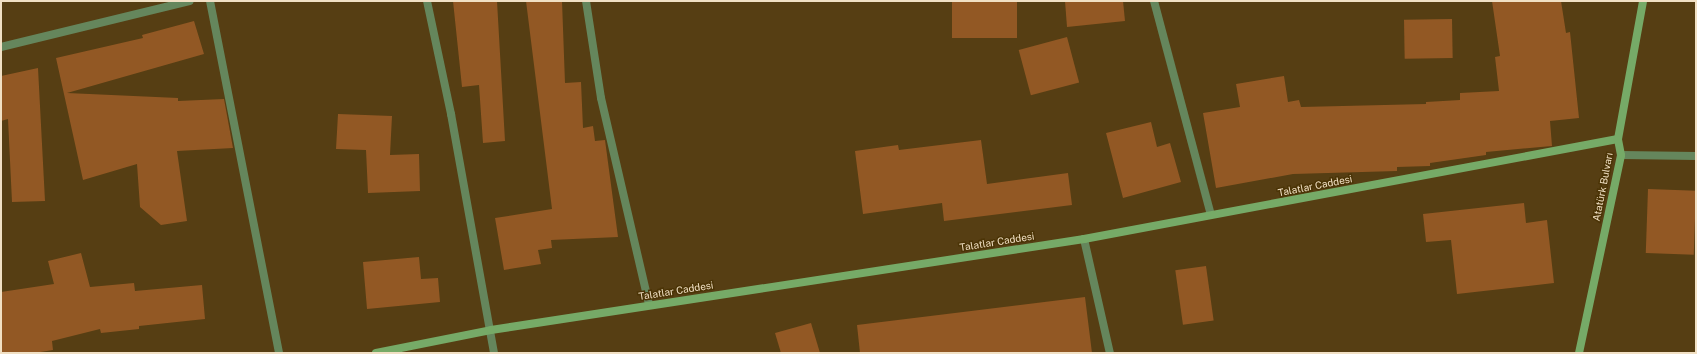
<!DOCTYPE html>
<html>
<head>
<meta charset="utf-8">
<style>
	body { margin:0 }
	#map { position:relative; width:1697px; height:354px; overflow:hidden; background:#563e13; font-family:"Public Sans",sans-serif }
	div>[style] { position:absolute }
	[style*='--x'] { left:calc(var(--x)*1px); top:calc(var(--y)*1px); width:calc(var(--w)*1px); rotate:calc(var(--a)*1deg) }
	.building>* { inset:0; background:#925824; transform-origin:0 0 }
	.street>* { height:8px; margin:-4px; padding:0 4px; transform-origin:4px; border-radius:4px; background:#65865c }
	.secondary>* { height:8px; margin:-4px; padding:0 4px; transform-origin:4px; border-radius:4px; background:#76aa67 }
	span { translate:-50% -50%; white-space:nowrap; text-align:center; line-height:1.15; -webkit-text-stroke:3px #4b3406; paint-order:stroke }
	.street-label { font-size:10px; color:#f1e0c4 }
	.frame { position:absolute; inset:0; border:2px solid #f1e0c4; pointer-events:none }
</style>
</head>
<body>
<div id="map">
	<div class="building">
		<div style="clip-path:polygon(453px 1px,497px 1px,505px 141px,483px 143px,479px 85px,462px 87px)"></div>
		<div style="clip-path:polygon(526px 1px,562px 1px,565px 83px,581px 82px,583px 128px,593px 126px,595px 141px,605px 140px,618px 237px,551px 240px,552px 248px,538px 250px,541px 264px,504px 270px,495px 218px,552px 209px)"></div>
		<div style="left:952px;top:1px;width:65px;height:37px"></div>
		<div style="clip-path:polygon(1065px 1px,1123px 1px,1125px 21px,1067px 27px)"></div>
		<div style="clip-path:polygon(1492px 1px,1561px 1px,1566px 33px,1570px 32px,1579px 118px,1550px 121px,1552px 146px,1486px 152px,1486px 155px,1430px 163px,1430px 166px,1397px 167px,1397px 171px,1293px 174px,1216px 188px,1203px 113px,1240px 107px,1236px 84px,1284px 76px,1288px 102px,1299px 100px,1301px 107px,1426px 104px,1426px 102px,1460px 100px,1460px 93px,1499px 91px,1495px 57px,1500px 56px)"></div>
		<div style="left:1452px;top:19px;width:39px;height:48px;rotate:89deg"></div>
		<div style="clip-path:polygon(194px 21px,204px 54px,67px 93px,178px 98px,178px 101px,224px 99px,233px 148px,177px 151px,187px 221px,161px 225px,140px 207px,137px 164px,83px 180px,56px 58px,143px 38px,142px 35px)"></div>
		<div style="left:1067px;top:37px;width:47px;height:50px;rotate:75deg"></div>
		<div style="clip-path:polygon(38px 68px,45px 201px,12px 202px,8px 119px,1px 121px,1px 76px)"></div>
		<div style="clip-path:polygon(338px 114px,392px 116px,390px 155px,419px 154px,420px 191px,368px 193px,366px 150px,336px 149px)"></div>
		<div style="clip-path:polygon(1151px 122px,1157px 147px,1170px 143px,1181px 182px,1123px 198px,1106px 133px)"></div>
		<div style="clip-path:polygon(981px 140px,987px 184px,1068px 173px,1072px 205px,944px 221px,942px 203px,863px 214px,855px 151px,898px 145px,899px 150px)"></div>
		<div style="left:1648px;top:189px;width:48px;height:64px;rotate:2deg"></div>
		<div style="clip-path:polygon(1524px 203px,1526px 223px,1547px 220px,1554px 283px,1457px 294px,1451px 240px,1426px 242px,1423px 214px)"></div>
		<div style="clip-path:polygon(81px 253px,90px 287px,134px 283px,135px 291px,202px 285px,205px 319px,139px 326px,139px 329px,101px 333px,100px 329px,52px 341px,53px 350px,34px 353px,1px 353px,1px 292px,54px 284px,48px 261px)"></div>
		<div style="clip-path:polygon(419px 257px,421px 279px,438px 278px,440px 302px,367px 309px,363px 262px)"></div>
		<div style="left:1206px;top:266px;width:55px;height:31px;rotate:82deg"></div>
		<div style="clip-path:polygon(1085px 297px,1092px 353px,860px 353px,857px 325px)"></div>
		<div style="clip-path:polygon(811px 323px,820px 353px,781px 353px,775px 333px)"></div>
	</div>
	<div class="street">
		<div style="--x:210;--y:1;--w:359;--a:78.9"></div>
		<div style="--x:427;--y:1;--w:116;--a:78"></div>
		<div style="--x:451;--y:114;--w:243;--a:79.8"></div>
		<div style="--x:586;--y:1;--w:98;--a:81.2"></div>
		<div style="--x:601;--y:98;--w:212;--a:76.9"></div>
		<div style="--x:1154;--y:1;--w:221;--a:75.1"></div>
		<div style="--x:1;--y:47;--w:194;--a:-13.7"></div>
		<div style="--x:1621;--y:155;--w:75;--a:0.8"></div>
		<div style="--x:1084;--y:239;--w:117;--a:77.2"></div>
	</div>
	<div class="secondary">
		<div style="--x:376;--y:353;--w:117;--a:-11.3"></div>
		<div style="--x:491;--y:330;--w:600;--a:-8.72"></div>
		<div style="--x:1084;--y:239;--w:543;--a:-10.61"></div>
		<div style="--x:1579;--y:353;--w:202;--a:-78"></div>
		<div style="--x:1621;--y:155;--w:16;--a:-101"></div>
		<div style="--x:1618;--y:139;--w:140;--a:-79.7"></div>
	</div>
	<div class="street-label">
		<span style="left:1315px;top:186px;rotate:-11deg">Talatlar Caddesi</span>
		<span style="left:1603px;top:187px;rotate:-79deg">Atatürk Bulvarı</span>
		<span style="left:997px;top:242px;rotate:-9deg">Talatlar Caddesi</span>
		<span style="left:676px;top:291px;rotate:-9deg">Talatlar Caddesi</span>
	</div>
	<div class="frame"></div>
</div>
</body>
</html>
